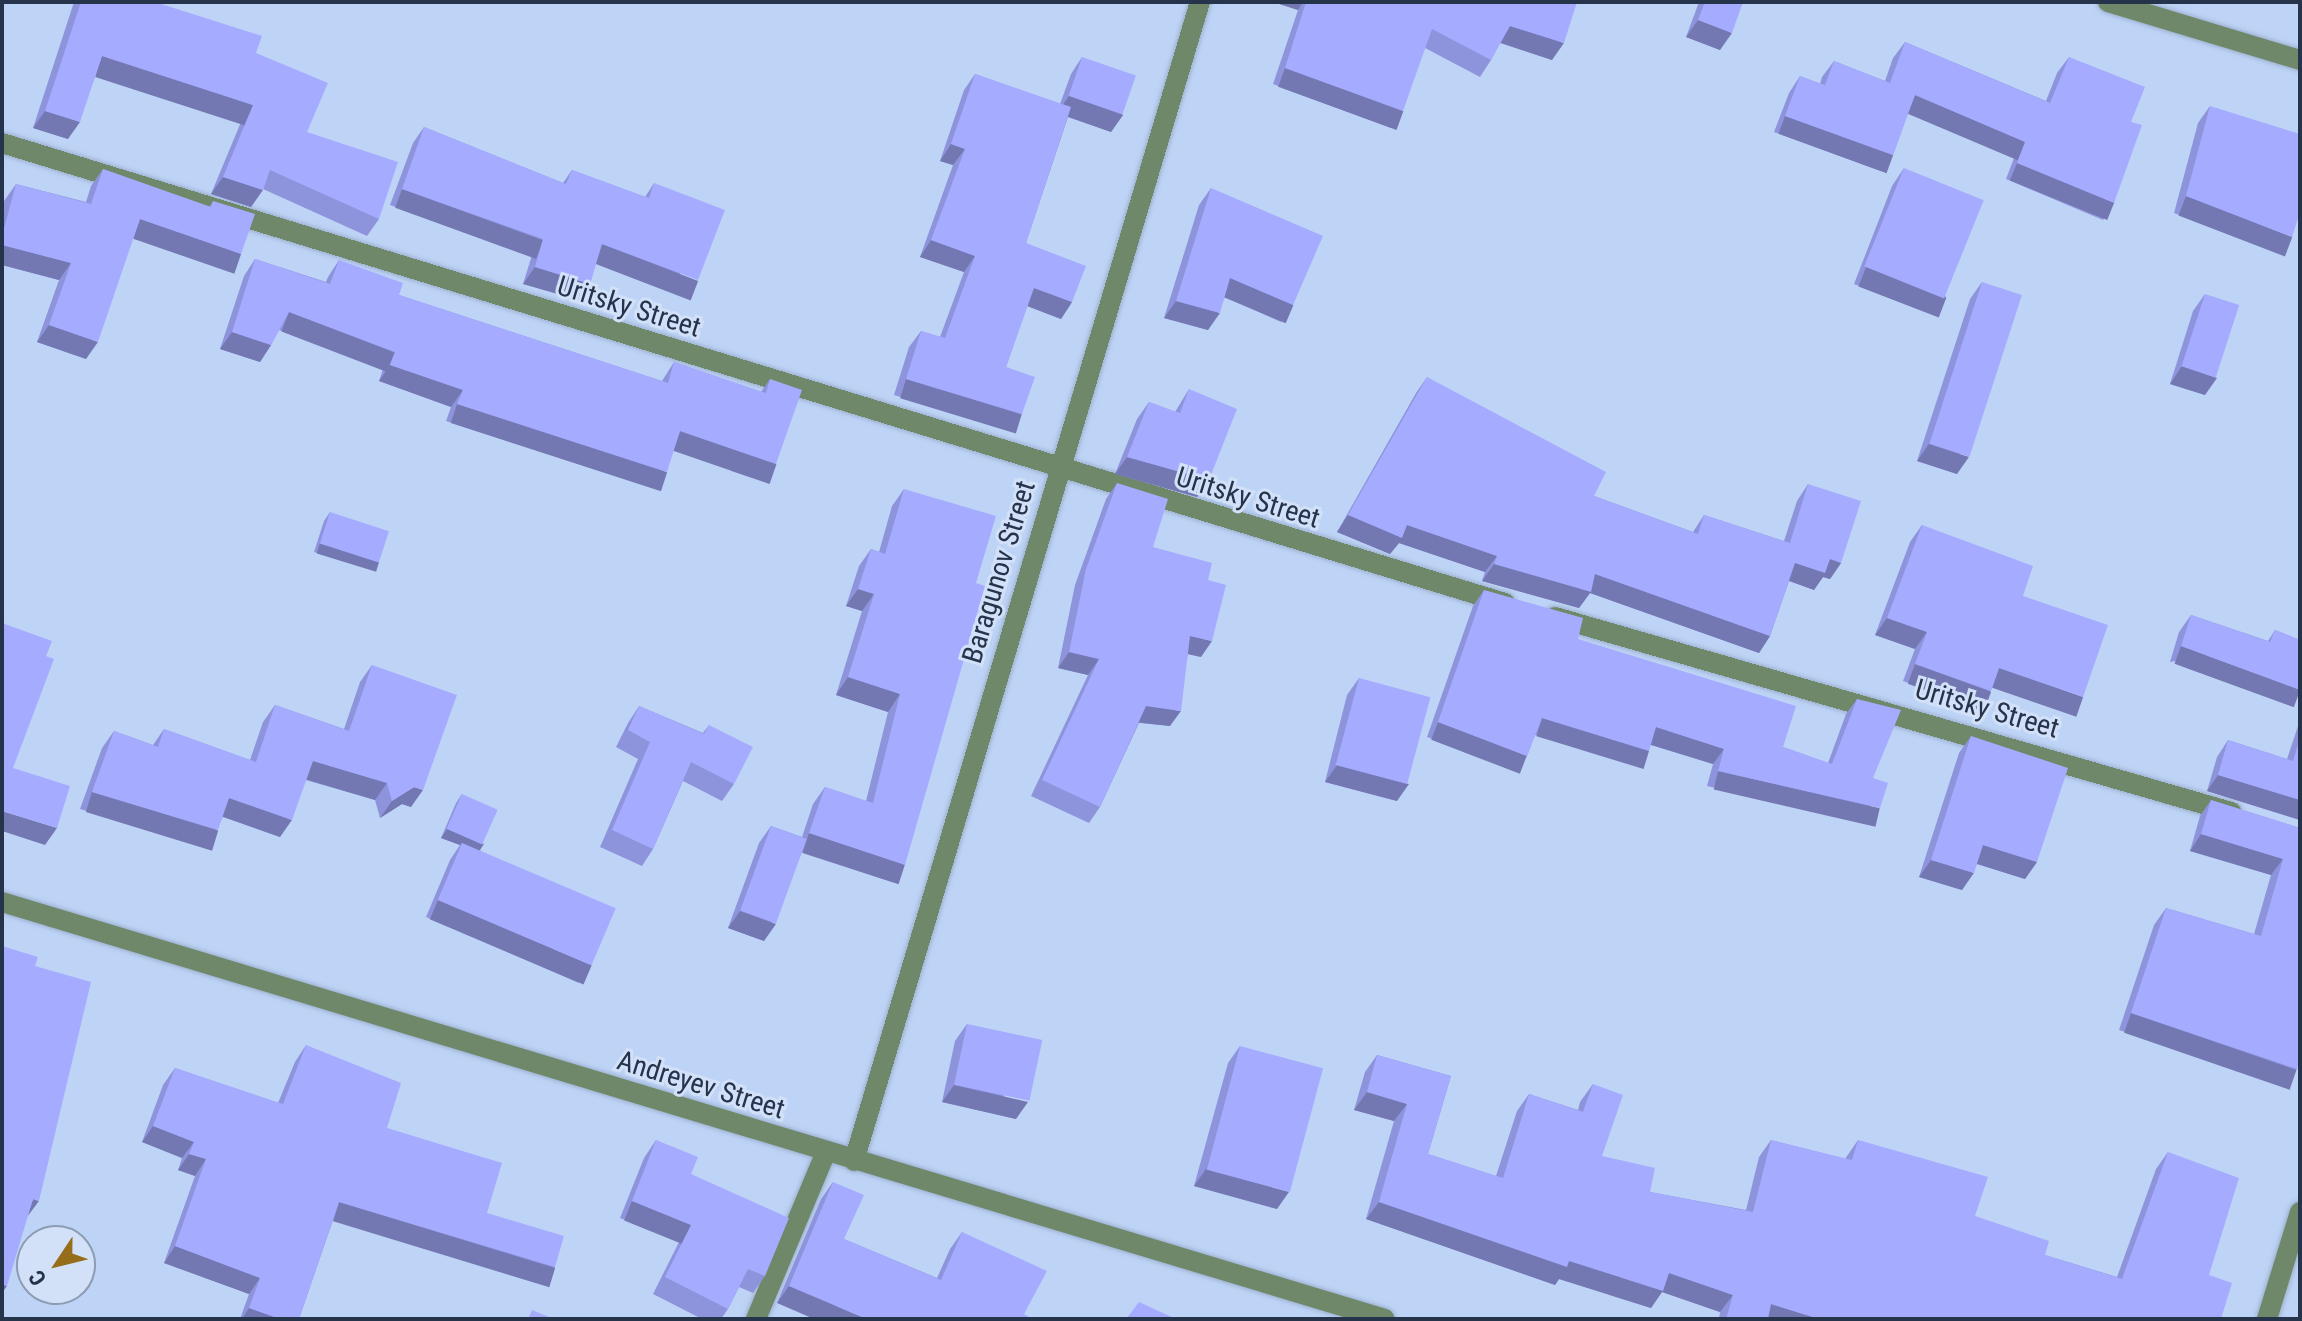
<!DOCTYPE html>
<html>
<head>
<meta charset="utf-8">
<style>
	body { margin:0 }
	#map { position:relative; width:2302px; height:1321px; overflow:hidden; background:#bed4f6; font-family:"Roboto Condensed",sans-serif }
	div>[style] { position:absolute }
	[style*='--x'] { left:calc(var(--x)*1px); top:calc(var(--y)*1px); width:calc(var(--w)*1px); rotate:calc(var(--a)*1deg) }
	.roads { filter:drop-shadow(0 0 2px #9db1d0) drop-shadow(0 0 2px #9db1d0) }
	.minor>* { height:20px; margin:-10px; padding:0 10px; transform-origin:10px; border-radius:10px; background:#6f8869 }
	.wall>* { inset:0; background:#8e94db }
	.shaded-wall>* { inset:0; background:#7478b2; transform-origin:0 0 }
	.building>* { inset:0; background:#a5acff; transform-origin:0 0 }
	span { translate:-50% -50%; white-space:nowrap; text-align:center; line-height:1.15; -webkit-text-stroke:6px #d2e0f8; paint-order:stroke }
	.street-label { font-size:28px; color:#26344b }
	.frame { position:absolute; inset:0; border:4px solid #26344b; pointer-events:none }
	.north { position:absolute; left:16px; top:1225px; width:80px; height:80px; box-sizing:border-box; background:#d2e0f8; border:2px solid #8d9bb3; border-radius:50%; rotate:235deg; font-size:22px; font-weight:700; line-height:32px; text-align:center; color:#26344b }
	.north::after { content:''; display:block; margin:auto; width:28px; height:36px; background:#966d19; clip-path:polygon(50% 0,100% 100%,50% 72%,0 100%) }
</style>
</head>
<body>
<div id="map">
	<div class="roads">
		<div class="minor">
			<div style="--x:2108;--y:2;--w:201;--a:16.8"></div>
			<div style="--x:2;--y:143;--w:1572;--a:17.02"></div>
			<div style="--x:1555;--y:617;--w:704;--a:16.09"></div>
			<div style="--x:2;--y:902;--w:1444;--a:16.78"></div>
			<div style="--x:854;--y:1161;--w:1210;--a:-73.38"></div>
			<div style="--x:756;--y:1319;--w:181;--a:-67.3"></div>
			<div style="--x:2267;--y:1319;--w:112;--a:-72.9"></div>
		</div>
	</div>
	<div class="wall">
		<div style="clip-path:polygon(74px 2px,155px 2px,256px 53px,307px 132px,379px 219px,367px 236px,263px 189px,251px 207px,211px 194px,241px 122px,96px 75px,68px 139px,33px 128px)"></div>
		<div style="clip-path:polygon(1273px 2px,1577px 2px,1552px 60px,1500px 43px,1491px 60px,1480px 77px,1425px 48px,1391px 128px,1273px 84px,1298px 10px)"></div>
		<div style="clip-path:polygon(1699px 2px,1743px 2px,1720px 50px,1686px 37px)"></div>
		<div style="clip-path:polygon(1905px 42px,2046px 101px,2057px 73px,2069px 57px,2131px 122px,2114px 203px,2103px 220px,2006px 179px,2014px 158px,1908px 113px,1893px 155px,1881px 171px,1774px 132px,1789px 93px,1800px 76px,1820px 84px,1822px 77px,1834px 61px,1885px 81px,1893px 58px)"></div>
		<div style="clip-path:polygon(1082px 57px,1123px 115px,1111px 132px,1068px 117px,1026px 243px,1072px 302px,1061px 319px,1027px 306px,1006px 367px,1022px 414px,1010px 430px,894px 395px,909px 347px,921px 331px,940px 337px,964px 272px,920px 257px,953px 165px,940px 161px,964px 90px,975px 74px,1060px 104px,1071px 74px)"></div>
		<div style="clip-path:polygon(2210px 106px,2280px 254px,2174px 213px,2198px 123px)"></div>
		<div style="clip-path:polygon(424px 127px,563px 183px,572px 170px,645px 197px,654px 183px,687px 297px,596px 263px,590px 284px,579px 300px,523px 284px,532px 255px,390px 205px,413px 143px)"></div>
		<div style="clip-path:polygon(1904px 168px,1946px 298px,1934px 315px,1854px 284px,1892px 186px)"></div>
		<div style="clip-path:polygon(103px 169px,209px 207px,213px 201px,241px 254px,229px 271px,133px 238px,86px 359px,37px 342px,59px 280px,2px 265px,2px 208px,4px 201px,16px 184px,86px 202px,91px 186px)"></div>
		<div style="clip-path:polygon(1211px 188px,1293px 305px,1281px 322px,1225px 297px,1208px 330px,1164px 318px,1199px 205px)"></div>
		<div style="clip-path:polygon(255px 259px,326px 282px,328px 277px,339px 260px,399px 295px,662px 381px,674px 362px,761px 392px,770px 379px,776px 464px,764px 481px,674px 450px,656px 489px,446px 421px,451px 407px,379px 381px,383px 369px,279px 330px,271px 345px,260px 362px,220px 349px,244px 276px)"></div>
		<div style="clip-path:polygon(1982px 282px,1957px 474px,1917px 461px,1970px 299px)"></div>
		<div style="clip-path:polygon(2205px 294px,2205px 395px,2170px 384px,2193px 311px)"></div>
		<div style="clip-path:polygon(1427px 377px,1594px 496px,1693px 532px,1704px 515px,1784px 541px,1797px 501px,1808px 484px,1841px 563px,1830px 579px,1823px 577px,1814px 590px,1789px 581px,1770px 636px,1759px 653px,1590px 593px,1579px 608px,1482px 581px,1485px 572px,1399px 543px,1390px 554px,1337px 532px,1416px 393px)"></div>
		<div style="clip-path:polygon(1189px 389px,1209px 480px,1197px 497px,1115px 474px,1137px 419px,1149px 402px,1175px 412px)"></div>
		<div style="clip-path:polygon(1117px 483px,1153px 547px,1208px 580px,1201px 657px,1188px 654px,1170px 726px,1139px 723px,1100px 807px,1089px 823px,1031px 796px,1088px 675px,1058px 668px,1075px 585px,1106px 499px)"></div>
		<div style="clip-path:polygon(904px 489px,976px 583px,893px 882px,802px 852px,764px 941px,728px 928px,759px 843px,771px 826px,802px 837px,813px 804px,825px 787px,866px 801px,888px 712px,836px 695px,862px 611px,846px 606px,859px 566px,871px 549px,879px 552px,892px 506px)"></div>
		<div style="clip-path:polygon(330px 512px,379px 561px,373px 570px,314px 552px,324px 521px)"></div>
		<div style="clip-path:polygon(1922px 525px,2023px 596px,2071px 714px,1993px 687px,1979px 708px,1903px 681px,1915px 649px,1875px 635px,1910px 542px)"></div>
		<div style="clip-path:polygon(1484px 590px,1783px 747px,1828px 763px,1846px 714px,1857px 699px,1873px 778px,1869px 824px,1707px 786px,1713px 764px,1651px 745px,1638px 766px,1535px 735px,1527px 756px,1516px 771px,1427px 737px,1473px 606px)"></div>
		<div style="clip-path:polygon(2191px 615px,2268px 641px,2275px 630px,2300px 640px,2170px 662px,2179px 632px)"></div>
		<div style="clip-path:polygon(372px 665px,411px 807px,402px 804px,380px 818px,375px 800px,306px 780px,280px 837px,223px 817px,206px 847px,80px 809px,102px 748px,114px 731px,153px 745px,164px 729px,250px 760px,263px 722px,275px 705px,344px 729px,360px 682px)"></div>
		<div style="clip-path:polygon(1359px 678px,1397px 801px,1325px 782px,1347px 695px)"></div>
		<div style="clip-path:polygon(639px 706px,703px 733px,709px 725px,734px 784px,722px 801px,683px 781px,653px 849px,642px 866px,600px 847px,638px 759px,616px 747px,628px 723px)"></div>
		<div style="clip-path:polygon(2300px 720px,2300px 820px,2207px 791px,2217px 757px,2228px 740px,2287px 759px)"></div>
		<div style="clip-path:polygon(1971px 736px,2037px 862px,2025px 879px,1977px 864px,1962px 890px,1919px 877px,1959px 753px)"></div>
		<div style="clip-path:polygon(462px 794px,480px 850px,579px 983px,426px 917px,450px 860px,460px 845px,441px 838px,456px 803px)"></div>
		<div style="clip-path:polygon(2211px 800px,2300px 828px,2297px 1069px,2285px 1085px,2119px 1030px,2154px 925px,2166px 908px,2254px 934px,2271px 875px,2190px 851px,2200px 816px)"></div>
		<div style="clip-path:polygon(967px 1024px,1016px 1119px,942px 1102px,955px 1041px)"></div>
		<div style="clip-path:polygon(306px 1045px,387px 1128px,487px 1213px,555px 1267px,544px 1283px,333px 1220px,299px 1319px,240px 1319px,249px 1294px,164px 1263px,195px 1176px,178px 1170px,182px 1158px,142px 1142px,163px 1085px,175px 1068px,278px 1103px,295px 1062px)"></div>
		<div style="clip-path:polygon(1240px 1046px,1277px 1209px,1194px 1186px,1228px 1063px)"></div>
		<div style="clip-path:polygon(1377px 1055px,1451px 1076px,1428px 1154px,1496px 1176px,1517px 1111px,1529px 1094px,1578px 1110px,1580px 1102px,1593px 1084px,1602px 1156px,1650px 1192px,1746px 1210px,1759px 1157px,1771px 1140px,1845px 1159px,1858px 1140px,1975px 1216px,2045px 1255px,2117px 1277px,2156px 1169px,2168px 1152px,2209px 1275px,2221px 1319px,1719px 1319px,1720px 1312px,1662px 1292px,1651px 1308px,1559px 1279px,1555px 1285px,1366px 1219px,1394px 1121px,1354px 1110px,1365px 1072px)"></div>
		<div style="clip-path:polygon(656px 1140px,691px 1174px,765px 1276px,753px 1293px,739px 1287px,728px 1309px,721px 1319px,702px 1319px,653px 1294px,679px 1242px,620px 1218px,644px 1158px)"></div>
		<div style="clip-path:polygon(833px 1182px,844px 1239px,937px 1278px,950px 1249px,962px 1232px,1024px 1314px,777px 1303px,821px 1199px)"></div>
	</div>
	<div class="shaded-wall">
		<div style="clip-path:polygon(1273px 2px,1303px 2px,1298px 10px)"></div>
		<div style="clip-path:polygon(1698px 20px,1732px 33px,1720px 50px,1686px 37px)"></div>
		<div style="clip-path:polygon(1510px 26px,1564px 43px,1552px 60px,1498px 42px)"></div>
		<div style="left:102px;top:56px;width:159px;height:22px;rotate:18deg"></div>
		<div style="left:1285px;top:68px;width:126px;height:20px;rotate:20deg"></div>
		<div style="left:1915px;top:95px;width:120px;height:20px;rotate:23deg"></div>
		<div style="clip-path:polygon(1069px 96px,1123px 115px,1111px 132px,1057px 113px)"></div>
		<div style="clip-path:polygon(45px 111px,80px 122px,68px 139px,33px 128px)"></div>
		<div style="left:1785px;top:116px;width:115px;height:19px;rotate:20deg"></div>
		<div style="clip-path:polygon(951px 144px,965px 149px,953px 165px,940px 161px)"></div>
		<div style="left:2017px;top:163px;width:105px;height:19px;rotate:22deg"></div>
		<div style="clip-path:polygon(223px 177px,263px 190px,251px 207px,211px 194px)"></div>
		<div style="left:402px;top:189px;width:150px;height:20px;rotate:20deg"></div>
		<div style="left:2186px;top:196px;width:114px;height:21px;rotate:21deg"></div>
		<div style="left:140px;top:219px;width:107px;height:21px;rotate:19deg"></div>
		<div style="clip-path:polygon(931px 240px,975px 256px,964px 272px,920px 257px)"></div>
		<div style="left:602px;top:244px;width:103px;height:21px;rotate:21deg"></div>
		<div style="clip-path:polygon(2px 245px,71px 263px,59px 280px,2px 265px)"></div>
		<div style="clip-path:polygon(535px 267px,590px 284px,579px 300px,523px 284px)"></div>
		<div style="left:1866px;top:267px;width:86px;height:21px;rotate:21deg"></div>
		<div style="left:1230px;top:278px;width:69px;height:20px;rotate:23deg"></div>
		<div style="clip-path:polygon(1034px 288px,1072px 302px,1061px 319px,1022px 304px)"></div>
		<div style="clip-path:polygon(1176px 301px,1220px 313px,1208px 330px,1164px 318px)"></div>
		<div style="left:289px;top:312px;width:113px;height:21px;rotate:21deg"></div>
		<div style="clip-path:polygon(49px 325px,98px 342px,86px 359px,37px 342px)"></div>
		<div style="clip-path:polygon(232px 332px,271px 345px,260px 362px,220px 349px)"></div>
		<div style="clip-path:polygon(390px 365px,463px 390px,451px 407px,379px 381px)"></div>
		<div style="clip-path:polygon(2182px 366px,2217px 378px,2205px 395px,2170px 384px)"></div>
		<div style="left:906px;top:379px;width:121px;height:20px;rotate:17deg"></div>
		<div style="left:457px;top:404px;width:221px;height:20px;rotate:18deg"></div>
		<div style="left:680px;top:431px;width:102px;height:21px;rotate:19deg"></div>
		<div style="clip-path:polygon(1929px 444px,1969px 457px,1957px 474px,1917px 461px)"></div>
		<div style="clip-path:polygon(1127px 457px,1209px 480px,1197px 497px,1115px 474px)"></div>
		<div style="clip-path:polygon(1348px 515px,1407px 525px,1497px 556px,1485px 572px,1399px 543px,1390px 554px,1337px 532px)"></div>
		<div style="left:320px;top:543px;width:62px;height:11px;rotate:17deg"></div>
		<div style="clip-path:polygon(1830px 559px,1841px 563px,1830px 579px,1823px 577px,1814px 590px,1784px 579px,1795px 563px)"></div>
		<div style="clip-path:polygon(1494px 564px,1595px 574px,1770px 636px,1759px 653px,1590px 593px,1579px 608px,1482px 581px)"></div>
		<div style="clip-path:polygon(858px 589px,874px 594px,862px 611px,846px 606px)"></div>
		<div style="clip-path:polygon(1887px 618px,1927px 632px,1915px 649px,1875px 635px)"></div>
		<div style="clip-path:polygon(1190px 636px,1212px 641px,1201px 657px,1179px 652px)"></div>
		<div style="left:2181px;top:646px;width:127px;height:19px;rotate:20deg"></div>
		<div style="clip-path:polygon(1069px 652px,1099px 659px,1088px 675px,1058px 668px)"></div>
		<div style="left:1915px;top:664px;width:81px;height:21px;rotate:20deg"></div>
		<div style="left:1999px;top:668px;width:89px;height:21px;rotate:19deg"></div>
		<div style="clip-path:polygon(848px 677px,900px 694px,888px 712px,836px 695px)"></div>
		<div style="clip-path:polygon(1146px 706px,1181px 711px,1170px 726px,1135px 722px)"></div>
		<div style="left:1542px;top:718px;width:112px;height:19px;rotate:17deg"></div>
		<div style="left:1438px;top:722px;width:95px;height:19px;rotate:21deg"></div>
		<div style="clip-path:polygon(1656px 727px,1724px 749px,1713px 764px,1645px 743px)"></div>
		<div style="clip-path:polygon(313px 761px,387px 783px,375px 800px,301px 778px)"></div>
		<div style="clip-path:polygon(1337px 765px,1409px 784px,1397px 801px,1325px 782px)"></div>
		<div style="left:1718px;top:771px;width:166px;height:19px;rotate:13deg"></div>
		<div style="clip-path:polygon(2218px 775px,2300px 800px,2300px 820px,2207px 791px)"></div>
		<div style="clip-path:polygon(414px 787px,423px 790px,411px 807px,402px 804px,380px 818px,392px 801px)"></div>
		<div style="left:92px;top:792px;width:132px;height:21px;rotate:17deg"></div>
		<div style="clip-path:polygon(229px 798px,292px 820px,280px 837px,218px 815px)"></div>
		<div style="clip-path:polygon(2px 811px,57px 828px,45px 845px,2px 831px)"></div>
		<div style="clip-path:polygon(447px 829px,484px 844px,478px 853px,462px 843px,460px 845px,441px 838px)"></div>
		<div style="left:809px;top:833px;width:101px;height:21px;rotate:18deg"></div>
		<div style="clip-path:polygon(2201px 834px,2283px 859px,2271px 875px,2190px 851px)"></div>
		<div style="clip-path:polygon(1983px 845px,2037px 862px,2025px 879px,1971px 862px)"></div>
		<div style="clip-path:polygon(1931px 860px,1974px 873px,1962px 890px,1919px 877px)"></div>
		<div style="left:438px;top:900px;width:167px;height:21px;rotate:23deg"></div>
		<div style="clip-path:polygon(740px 911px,776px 924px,764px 941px,728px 928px)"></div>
		<div style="left:2131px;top:1013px;width:175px;height:21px;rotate:19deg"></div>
		<div style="clip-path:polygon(954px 1085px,1028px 1102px,1016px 1119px,942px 1102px)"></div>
		<div style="clip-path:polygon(1367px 1092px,1407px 1104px,1394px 1121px,1354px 1110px)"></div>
		<div style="clip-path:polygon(153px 1126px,194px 1142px,182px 1158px,142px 1142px)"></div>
		<div style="clip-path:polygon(189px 1154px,206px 1159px,195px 1176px,178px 1170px)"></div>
		<div style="clip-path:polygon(1206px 1169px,1289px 1192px,1277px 1209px,1194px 1186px)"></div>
		<div style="clip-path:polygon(33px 1199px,39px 1201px,27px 1217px)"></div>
		<div style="left:632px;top:1201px;width:64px;height:21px;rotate:22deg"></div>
		<div style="left:339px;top:1202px;width:226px;height:20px;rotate:17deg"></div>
		<div style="clip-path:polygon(1379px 1202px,1569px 1261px,1669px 1273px,1733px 1295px,1720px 1312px,1662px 1292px,1651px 1308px,1559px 1279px,1555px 1285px,1366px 1219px)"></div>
		<div style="clip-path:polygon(175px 1246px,260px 1278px,249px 1294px,164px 1263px)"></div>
		<div style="clip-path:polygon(2px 1284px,7px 1286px,2px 1293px)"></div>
		<div style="clip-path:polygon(789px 1286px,867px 1319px,814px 1319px,777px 1303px)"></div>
		<div style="clip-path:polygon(1771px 1304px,1819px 1319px,1761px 1319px)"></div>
		<div style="clip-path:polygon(249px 1308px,280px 1319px,242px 1319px)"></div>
	</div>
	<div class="building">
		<div style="clip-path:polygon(81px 2px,155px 2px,262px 36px,256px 53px,328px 83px,307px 132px,398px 162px,379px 219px,270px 170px,263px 190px,223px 177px,253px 105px,102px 56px,80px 122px,45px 111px)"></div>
		<div style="clip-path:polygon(1306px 2px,1577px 2px,1564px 43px,1510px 26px,1491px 60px,1432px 29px,1403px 111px,1285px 68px)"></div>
		<div style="clip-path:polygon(1705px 2px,1743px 2px,1732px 33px,1698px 20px)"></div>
		<div style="clip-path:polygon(1905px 42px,2050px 103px,2069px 57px,2145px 87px,2131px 122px,2142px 125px,2114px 203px,2017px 163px,2025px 142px,1915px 95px,1893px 155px,1785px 116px,1800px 76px,1825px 85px,1834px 61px,1890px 83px)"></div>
		<div style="left:1082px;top:57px;width:57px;height:41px;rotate:19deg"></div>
		<div style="clip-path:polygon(975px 74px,1071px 107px,1026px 243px,1086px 266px,1072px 302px,1034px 288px,1006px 367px,1035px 377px,1022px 414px,906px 379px,921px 331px,945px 338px,975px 256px,931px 240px,965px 149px,951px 144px)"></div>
		<div style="clip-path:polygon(2210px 106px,2300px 134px,2300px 212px,2292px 237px,2186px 196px)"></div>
		<div style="clip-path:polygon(424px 127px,566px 184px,572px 170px,649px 198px,654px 183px,725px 210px,698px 280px,602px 244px,590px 284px,535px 267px,543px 239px,402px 189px)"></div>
		<div style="left:1904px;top:168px;width:86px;height:106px;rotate:22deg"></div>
		<div style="clip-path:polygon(103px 169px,211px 207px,213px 201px,255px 214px,241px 254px,140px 219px,98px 342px,49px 325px,71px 263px,2px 245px,2px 236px,16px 184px,91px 204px)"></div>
		<div style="clip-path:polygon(1211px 188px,1323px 236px,1293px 305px,1230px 278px,1220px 313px,1176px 301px)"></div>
		<div style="clip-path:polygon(255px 259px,330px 284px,339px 260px,403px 283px,399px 295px,668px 383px,674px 362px,766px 393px,770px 379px,802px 390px,776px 464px,680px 431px,667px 472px,457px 404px,463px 390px,390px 365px,395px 352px,289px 312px,271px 345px,232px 332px)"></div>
		<div style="left:1982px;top:282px;width:42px;height:170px;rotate:18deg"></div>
		<div style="left:2205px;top:294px;width:36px;height:76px;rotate:18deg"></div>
		<div style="clip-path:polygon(1427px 377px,1606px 472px,1594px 496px,1698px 534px,1704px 515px,1790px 543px,1808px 484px,1861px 501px,1841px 563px,1830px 559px,1825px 573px,1795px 563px,1770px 636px,1595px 574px,1591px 592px,1494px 564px,1497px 556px,1407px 525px,1402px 538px,1348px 515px)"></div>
		<div style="clip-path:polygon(1189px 389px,1237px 409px,1209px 480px,1127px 457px,1149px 402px,1180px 413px)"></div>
		<div style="clip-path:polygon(1117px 483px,1168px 499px,1153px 547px,1212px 563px,1208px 580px,1226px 585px,1212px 641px,1190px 636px,1181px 711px,1146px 706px,1100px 807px,1042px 780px,1099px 659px,1069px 652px,1086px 569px)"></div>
		<div style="clip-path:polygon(904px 489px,996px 516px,976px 583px,985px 586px,905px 865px,809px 833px,825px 787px,873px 803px,900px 694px,848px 677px,874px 594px,858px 589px,871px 549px,885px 554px)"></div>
		<div style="left:330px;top:512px;width:62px;height:33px;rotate:18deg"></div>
		<div style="clip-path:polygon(1922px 525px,2033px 566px,2023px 596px,2108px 625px,2083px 697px,1999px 668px,1991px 691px,1915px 664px,1927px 632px,1887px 618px)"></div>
		<div style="clip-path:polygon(1484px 590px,1583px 618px,1578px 639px,1796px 706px,1783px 747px,1832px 764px,1857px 699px,1901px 710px,1873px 778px,1888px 783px,1880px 808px,1718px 771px,1724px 749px,1656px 727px,1649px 751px,1542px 718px,1527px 756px,1438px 722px)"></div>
		<div style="clip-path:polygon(2191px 615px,2270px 642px,2275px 630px,2300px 640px,2300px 690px,2181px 646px)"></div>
		<div style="clip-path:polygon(2px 623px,52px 641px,46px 656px,54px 659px,13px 768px,70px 786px,57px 828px,2px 811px)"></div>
		<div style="clip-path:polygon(372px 665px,457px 695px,423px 790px,414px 787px,392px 801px,387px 783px,313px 761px,292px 820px,229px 798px,218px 830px,92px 792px,114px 731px,158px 747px,164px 729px,256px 762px,275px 705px,349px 731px)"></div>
		<div style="left:1359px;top:678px;width:74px;height:90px;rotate:15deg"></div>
		<div style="clip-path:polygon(639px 706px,704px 734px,709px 725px,753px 747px,734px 784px,691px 762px,653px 849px,612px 830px,650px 742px,628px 730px)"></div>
		<div style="clip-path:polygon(1971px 736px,2068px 768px,2037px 862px,1983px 845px,1974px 873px,1931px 860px)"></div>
		<div style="clip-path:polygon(2300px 738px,2300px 800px,2218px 775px,2228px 740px,2293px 761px)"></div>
		<div style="left:462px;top:794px;width:39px;height:38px;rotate:24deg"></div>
		<div style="clip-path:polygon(2211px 800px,2300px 828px,2300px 1059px,2297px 1069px,2131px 1013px,2166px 908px,2261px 936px,2283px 859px,2201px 834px)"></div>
		<div style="left:771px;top:826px;width:38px;height:90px;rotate:20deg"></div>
		<div style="left:462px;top:843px;width:167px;height:62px;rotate:23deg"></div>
		<div style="clip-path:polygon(2px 946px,38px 957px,35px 966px,91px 982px,39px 1201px,33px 1199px,7px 1286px,2px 1284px)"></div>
		<div style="left:967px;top:1024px;width:77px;height:62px;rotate:12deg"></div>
		<div style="clip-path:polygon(306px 1045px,401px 1083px,387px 1128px,502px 1163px,487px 1213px,564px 1236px,555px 1267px,339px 1202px,299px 1319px,280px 1319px,249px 1308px,260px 1278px,175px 1246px,206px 1159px,189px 1154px,194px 1142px,153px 1126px,175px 1068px,283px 1104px)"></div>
		<div style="left:1240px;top:1046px;width:86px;height:128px;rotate:15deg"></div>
		<div style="clip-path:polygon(1377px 1055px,1451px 1076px,1428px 1154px,1503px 1178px,1529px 1094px,1583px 1112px,1593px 1084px,1623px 1095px,1602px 1156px,1655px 1168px,1650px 1192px,1753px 1212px,1771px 1140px,1852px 1160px,1858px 1140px,1988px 1177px,1975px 1216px,2049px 1241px,2045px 1255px,2122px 1279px,2168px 1152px,2239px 1178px,2209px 1275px,2232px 1283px,2221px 1319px,1819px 1319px,1771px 1304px,1768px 1319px,1726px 1319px,1733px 1295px,1669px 1273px,1663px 1291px,1569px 1261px,1567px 1267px,1379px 1202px,1407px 1104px,1367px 1092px)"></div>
		<div style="clip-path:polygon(656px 1140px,698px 1157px,691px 1174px,789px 1218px,765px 1276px,748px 1269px,728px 1309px,665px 1277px,691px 1225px,632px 1201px)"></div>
		<div style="clip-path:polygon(833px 1182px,864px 1195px,844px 1239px,941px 1280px,962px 1232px,1047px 1271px,1024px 1314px,1032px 1319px,867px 1319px,789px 1286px)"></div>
		<div style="clip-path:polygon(1139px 1302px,1176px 1319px,1126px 1319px)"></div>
		<div style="clip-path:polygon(532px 1310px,554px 1319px,528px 1319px)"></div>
	</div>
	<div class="street-label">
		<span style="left:629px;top:307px;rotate:17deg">Uritsky Street</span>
		<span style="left:1248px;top:498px;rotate:17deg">Uritsky Street</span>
		<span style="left:999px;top:572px;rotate:-73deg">Baragunov Street</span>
		<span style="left:1987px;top:709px;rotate:16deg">Uritsky Street</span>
		<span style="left:701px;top:1085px;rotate:17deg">Andreyev Street</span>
	</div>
	<div class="frame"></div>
	<div class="north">С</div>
</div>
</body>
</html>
